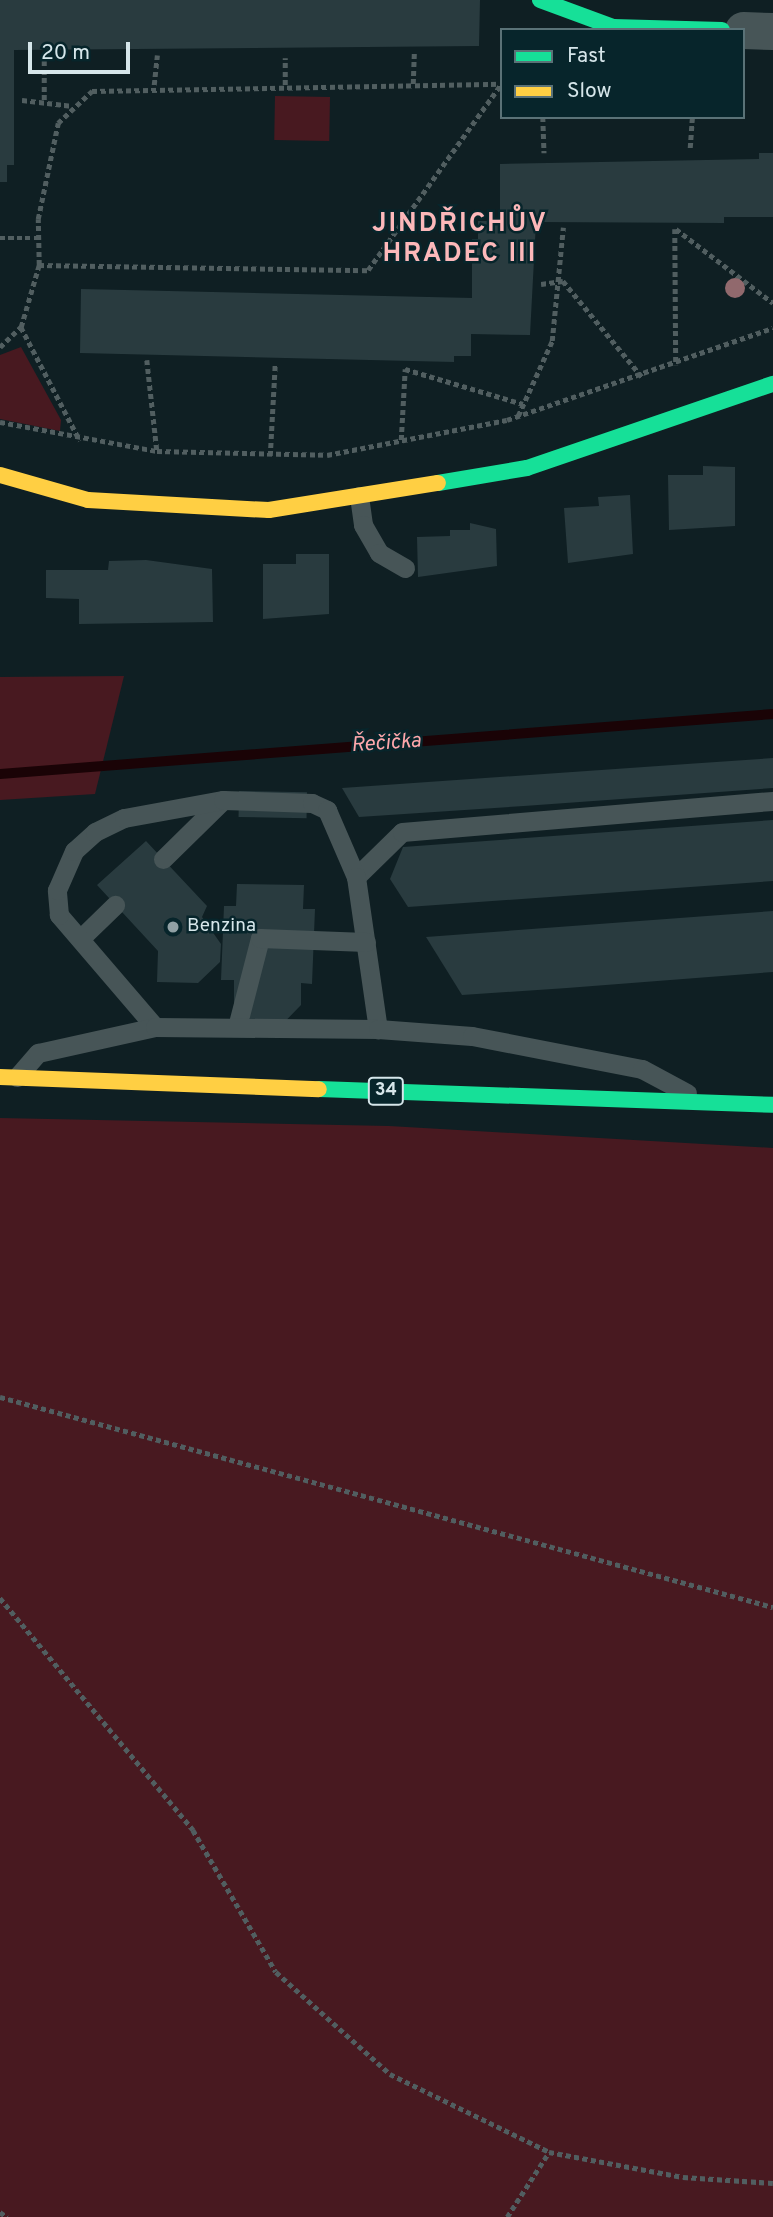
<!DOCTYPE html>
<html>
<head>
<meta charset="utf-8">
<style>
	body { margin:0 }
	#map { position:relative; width:773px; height:2217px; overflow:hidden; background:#0f1f23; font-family:Overpass,sans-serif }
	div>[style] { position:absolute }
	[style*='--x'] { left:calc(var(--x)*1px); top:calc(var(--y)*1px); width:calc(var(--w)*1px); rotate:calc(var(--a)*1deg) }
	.green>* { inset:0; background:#481920; transform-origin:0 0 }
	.stream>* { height:10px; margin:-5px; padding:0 5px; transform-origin:5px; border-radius:5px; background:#1a0306 }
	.building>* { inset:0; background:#293b3f; transform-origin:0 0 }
	.path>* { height:4.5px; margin-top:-2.25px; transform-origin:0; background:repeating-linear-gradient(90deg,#515e60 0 5px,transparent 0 8.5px) }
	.lane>* { height:19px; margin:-9.5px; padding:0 9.5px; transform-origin:9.5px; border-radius:9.5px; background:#475557 }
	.street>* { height:37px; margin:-18.5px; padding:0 18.5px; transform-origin:18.5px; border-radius:18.5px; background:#475557 }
	.fast>* { height:16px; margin:-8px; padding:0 8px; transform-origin:8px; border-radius:8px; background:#16e098 }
	.slow>* { height:16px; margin:-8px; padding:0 8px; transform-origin:8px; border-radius:8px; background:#ffcf43 }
	.trees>* { width:20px; height:20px; margin:-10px; border-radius:50%; background:#91696d }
	.dots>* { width:19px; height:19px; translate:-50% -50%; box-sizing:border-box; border:4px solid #07252b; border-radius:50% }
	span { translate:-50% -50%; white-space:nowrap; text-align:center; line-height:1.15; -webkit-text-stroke:5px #07252b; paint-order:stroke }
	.shield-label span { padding:2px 5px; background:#07252b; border:2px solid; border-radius:5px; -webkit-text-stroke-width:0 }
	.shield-label { font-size:18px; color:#d6e6ea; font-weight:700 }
	.poi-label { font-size:19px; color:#d6e6ea }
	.left { translate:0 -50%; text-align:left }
	.water-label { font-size:21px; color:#fea8ac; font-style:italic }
	.district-label { font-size:26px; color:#fcb8ba; font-weight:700; letter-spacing:2px }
	.legend { position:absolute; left:500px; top:28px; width:245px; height:91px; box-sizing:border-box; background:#07252b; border:2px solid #5a7277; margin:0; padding:9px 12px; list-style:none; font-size:21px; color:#d6e6ea }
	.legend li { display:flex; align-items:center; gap:14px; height:35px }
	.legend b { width:35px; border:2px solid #5a7277 }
	.scale { position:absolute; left:28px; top:42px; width:102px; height:32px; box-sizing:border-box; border:4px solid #d6e6ea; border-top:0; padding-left:9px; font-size:21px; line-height:24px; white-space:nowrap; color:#d6e6ea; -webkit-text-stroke:5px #07252b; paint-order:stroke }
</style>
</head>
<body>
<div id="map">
	<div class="green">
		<div style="left:275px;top:96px;width:55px;height:44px;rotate:1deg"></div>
		<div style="clip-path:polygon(21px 347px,61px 420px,60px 431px,0 419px,0 355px)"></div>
		<div style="clip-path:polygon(124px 676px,95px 794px,0 800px,0 677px)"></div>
		<div style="clip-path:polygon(0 1118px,389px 1126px,773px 1148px,773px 2217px,0 2217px)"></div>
	</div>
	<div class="stream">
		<div style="--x:0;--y:774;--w:775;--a:-4.44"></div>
	</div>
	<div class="building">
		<div style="clip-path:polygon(0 0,480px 0,479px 46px,14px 50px,14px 165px,7px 165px,7px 182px,0 182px)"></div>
		<div style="clip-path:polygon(759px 153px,773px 153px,773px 217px,724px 217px,724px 223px,536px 222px,530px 335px,471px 334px,471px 356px,454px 356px,454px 362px,80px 353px,81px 289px,472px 298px,472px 239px,478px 239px,478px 221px,500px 221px,500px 164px,759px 159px)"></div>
		<div style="clip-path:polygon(703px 466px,735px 467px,735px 526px,669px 530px,668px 475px,703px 475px)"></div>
		<div style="clip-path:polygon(630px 495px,633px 554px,568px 563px,564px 508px,599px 506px,598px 497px)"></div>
		<div style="clip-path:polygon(470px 523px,496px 529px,497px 566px,418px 577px,417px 537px,450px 536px,450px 530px,470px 530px)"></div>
		<div style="clip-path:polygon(296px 554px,329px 554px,329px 614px,263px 619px,263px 564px,296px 564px)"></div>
		<div style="clip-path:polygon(146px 560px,212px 569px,213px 622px,79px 624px,79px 599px,46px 598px,46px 570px,108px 570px,109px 561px)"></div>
		<div style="clip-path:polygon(773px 758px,773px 788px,524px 806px,359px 817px,342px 788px)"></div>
		<div style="left:239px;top:791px;width:68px;height:26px;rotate:1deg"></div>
		<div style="clip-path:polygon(773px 820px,773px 881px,408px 907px,390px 879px,403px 847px)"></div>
		<div style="clip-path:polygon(146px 841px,207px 906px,202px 917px,221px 944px,220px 962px,198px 983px,157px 982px,158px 951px,97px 885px)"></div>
		<div style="clip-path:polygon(237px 884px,304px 885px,303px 909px,315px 909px,312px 984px,301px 983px,301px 1005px,269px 1038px,234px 1003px,234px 980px,221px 980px,224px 906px,236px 906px)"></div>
		<div style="clip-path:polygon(773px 911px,773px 972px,567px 988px,462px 995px,426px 937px)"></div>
	</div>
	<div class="path">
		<div style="--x:413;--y:84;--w:31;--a:-88"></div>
		<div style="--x:154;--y:85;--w:30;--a:-84"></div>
		<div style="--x:285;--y:85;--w:27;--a:-90"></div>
		<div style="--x:22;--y:100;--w:51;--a:6.7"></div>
		<div style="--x:44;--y:100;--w:42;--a:-90"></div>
		<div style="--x:543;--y:117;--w:36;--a:88"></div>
		<div style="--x:690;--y:148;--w:31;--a:-86"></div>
		<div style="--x:675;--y:229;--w:136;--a:89.6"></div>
		<div style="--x:676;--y:229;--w:122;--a:37.3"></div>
		<div style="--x:0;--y:238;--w:39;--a:0"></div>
		<div style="--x:39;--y:265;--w:329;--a:0.9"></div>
		<div style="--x:368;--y:270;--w:229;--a:-54.4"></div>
		<div style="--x:563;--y:281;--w:124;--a:50.5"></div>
		<div style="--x:541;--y:284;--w:22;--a:-8"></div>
		<div style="--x:21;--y:327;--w:128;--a:62.6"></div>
		<div style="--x:0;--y:347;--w:29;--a:-44"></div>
		<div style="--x:21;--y:327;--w:65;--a:-73.8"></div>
		<div style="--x:39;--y:265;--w:46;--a:-91.2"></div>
		<div style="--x:38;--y:219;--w:98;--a:-78.2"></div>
		<div style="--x:58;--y:123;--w:47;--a:-43.3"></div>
		<div style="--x:92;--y:91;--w:410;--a:-1"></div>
		<div style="--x:147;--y:360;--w:92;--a:83.7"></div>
		<div style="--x:518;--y:416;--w:82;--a:-65.6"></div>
		<div style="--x:552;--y:341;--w:114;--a:-84.4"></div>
		<div style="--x:0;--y:422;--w:160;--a:10.5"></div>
		<div style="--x:157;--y:451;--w:170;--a:1.3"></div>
		<div style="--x:327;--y:455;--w:183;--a:-11"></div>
		<div style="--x:507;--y:420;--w:281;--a:-19.1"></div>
		<div style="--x:401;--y:440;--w:71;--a:-86.8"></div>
		<div style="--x:405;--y:369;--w:123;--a:16.5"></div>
		<div style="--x:270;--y:456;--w:91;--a:-86.9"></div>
		<div style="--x:0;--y:1397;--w:801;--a:15.2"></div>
		<div style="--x:0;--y:1598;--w:302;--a:50.2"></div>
		<div style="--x:193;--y:1830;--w:164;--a:59.7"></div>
		<div style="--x:276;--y:1972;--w:153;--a:41.8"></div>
		<div style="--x:390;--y:2074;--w:177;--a:26.1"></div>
		<div style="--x:549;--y:2152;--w:136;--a:10.6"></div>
		<div style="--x:683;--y:2177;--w:90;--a:3.8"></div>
		<div style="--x:0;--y:2212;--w:9;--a:36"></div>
		<div style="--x:507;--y:2217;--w:77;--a:-57.1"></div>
	</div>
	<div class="lane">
		<div style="--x:359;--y:496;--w:29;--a:82"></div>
		<div style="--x:363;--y:525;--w:32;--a:60"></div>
		<div style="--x:379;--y:553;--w:30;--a:30"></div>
		<div style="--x:163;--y:859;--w:84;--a:-44.5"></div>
		<div style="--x:356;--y:877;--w:64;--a:-44.4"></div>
		<div style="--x:402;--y:832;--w:372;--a:-4.8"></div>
		<div style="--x:80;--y:939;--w:49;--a:-44.2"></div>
		<div style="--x:155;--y:1027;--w:148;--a:-130.6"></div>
		<div style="--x:59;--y:915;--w:25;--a:-95"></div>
		<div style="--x:57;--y:890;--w:43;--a:-66.4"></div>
		<div style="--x:74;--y:851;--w:28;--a:-42"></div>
		<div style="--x:95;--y:832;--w:32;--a:-26"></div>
		<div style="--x:124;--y:818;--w:101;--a:-10.3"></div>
		<div style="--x:223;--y:800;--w:89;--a:1.9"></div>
		<div style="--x:312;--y:803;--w:17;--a:25"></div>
		<div style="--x:327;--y:810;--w:73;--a:66.6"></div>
		<div style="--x:356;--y:877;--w:154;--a:81.8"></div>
		<div style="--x:237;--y:1027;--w:92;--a:-75.5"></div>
		<div style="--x:260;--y:938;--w:106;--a:2.2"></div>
		<div style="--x:17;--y:1077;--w:32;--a:-49"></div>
		<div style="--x:38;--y:1053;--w:120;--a:-12.5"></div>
		<div style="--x:155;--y:1027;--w:223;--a:0.5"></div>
		<div style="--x:378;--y:1029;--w:94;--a:4.3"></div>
		<div style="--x:472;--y:1036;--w:173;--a:11"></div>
		<div style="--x:642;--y:1069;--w:51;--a:28.1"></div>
	</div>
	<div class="street">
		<div style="--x:743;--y:30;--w:30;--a:2"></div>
	</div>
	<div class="fast">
		<div style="--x:540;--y:0;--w:78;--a:20.3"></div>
		<div style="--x:613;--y:27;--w:109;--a:1.6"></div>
		<div style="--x:438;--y:483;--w:90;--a:-9.6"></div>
		<div style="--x:527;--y:468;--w:260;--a:-18.9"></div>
		<div style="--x:319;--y:1089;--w:454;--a:2"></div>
	</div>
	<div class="slow">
		<div style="--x:0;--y:475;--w:91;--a:15.9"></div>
		<div style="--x:88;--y:500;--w:181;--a:3.2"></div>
		<div style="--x:269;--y:510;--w:171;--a:-9.1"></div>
		<div style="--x:0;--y:1077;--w:319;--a:2.2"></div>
	</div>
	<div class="trees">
		<div style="left:735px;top:288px"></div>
	</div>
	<div class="dots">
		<div style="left:173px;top:927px;background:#90a0a4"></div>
	</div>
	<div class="shield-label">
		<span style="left:386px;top:1091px">34</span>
	</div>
	<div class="poi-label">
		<span class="left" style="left:187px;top:927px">Benzina</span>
	</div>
	<div class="water-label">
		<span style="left:386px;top:744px;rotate:-4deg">Řečička</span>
	</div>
	<div class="district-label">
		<span style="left:460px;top:240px">JINDŘICHŮV<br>HRADEC III</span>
	</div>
	<ul class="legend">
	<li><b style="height:9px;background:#16e098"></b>Fast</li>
	<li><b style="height:9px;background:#ffcf43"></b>Slow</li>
	</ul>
	<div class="scale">20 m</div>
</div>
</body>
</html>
